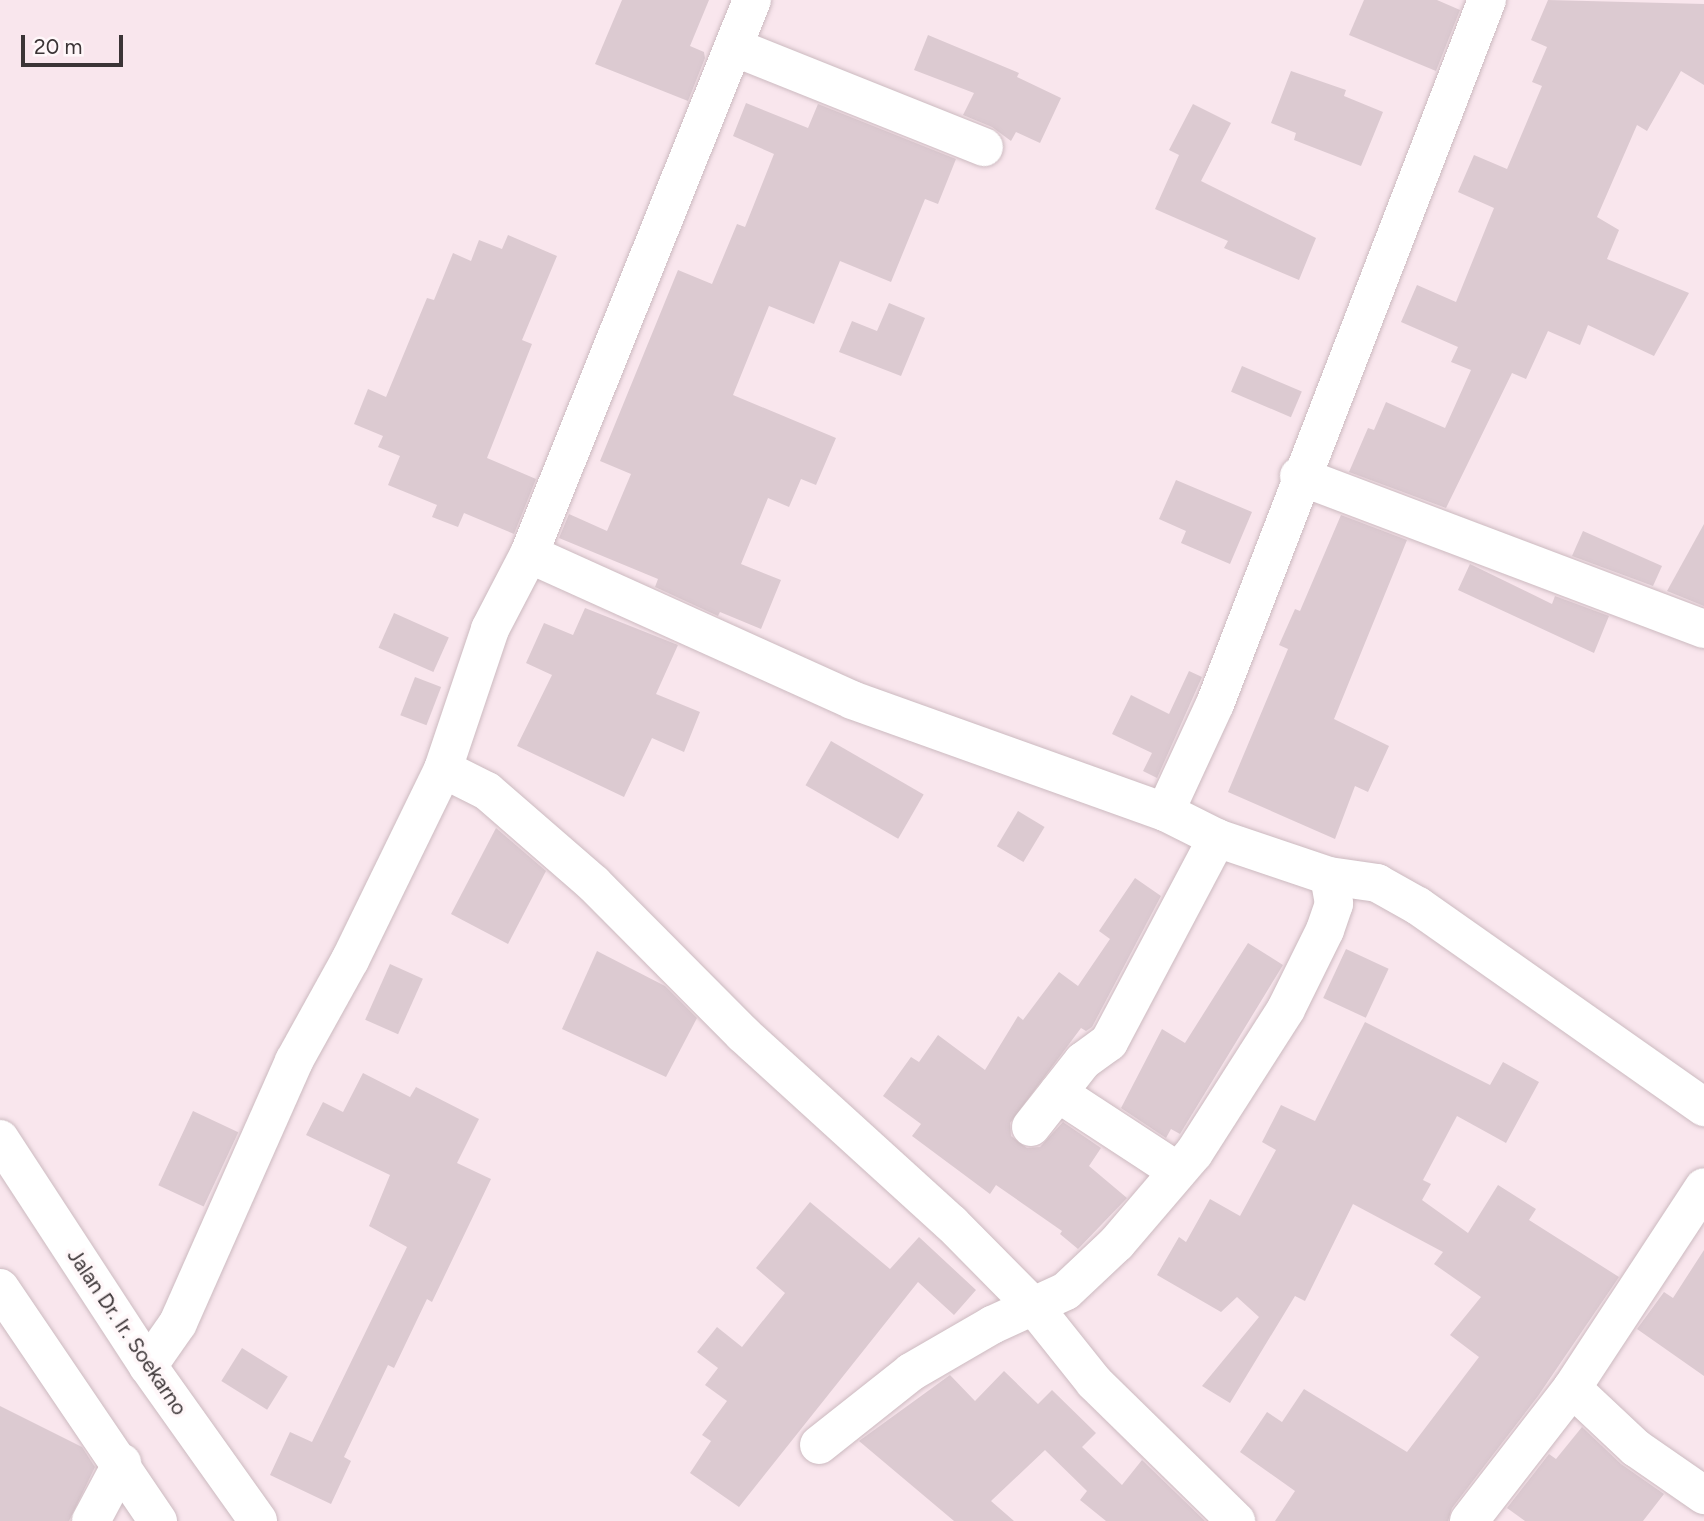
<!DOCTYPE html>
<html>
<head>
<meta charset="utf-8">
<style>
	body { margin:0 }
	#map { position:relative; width:1704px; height:1521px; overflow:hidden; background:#f9e6ed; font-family:Figtree,sans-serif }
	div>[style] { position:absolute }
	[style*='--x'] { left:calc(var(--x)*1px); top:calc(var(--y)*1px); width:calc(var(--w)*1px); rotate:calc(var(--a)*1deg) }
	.building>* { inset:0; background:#dccad1; transform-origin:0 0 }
	.roads { filter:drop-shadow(0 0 2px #ccbac0) drop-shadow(0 0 2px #ccbac0) }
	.minor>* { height:38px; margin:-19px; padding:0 19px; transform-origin:19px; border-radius:19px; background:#fff }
	.secondary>* { height:38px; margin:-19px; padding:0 19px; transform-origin:19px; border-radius:19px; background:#fff }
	span { translate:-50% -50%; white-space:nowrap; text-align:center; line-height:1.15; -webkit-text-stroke:7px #fff7f9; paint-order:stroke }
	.street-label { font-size:21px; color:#3b3436 }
	.scale { position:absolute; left:21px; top:35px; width:102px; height:32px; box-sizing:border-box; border:4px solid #3b3436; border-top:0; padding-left:9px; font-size:21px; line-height:24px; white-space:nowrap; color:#3b3436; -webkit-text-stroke:5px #fff7f9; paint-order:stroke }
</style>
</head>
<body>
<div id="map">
	<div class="building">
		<div style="clip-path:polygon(622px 0,709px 0,690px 46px,704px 52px,705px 58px,688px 101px,595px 64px)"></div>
		<div style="clip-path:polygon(1364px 0,1437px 0,1460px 10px,1436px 71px,1349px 35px)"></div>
		<div style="clip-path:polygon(1548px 0,1704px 4px,1704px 85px,1681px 71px,1647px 131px,1637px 125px,1597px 217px,1619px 230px,1607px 259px,1689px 293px,1654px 356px,1588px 325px,1580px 345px,1548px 331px,1526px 379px,1512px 373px,1446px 508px,1349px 472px,1368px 428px,1374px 430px,1386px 402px,1445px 428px,1471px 370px,1451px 362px,1458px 347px,1401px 322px,1417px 285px,1456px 302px,1494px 208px,1458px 192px,1474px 155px,1507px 169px,1542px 86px,1532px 82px,1547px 47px,1531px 40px)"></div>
		<div style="clip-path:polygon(928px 35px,1019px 73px,1017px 77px,1061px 98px,1040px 143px,1016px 132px,1011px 141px,992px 127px,963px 115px,974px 93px,914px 70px)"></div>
		<div style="clip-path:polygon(1291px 71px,1346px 90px,1344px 96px,1383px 112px,1361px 166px,1294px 140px,1296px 133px,1271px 123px)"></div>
		<div style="clip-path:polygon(746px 103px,808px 128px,818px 104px,956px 159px,938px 204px,925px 199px,891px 282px,840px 261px,814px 324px,769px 306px,733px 395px,836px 438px,816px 485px,801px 479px,789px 507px,768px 498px,741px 564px,781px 580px,761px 629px,720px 612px,718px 616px,655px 587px,658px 579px,559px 538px,569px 514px,607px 531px,631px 474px,600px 461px,678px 270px,712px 284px,737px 224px,745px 227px,774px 154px,733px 136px)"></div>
		<div style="clip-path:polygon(1193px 104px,1231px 123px,1201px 181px,1316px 238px,1299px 280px,1224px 248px,1228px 241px,1155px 209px,1179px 155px,1169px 150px)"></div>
		<div style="clip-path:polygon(508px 235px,557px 256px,522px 340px,532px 344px,487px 458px,536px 479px,514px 534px,464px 513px,458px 527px,432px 517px,437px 505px,388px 485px,400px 456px,378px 447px,383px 436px,354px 424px,368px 389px,386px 397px,427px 298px,434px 300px,453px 253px,471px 261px,479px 240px,502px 249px)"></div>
		<div style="clip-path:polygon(889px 303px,925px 318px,901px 376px,839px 352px,852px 321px,877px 331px)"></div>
		<div style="left:1242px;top:366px;width:65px;height:28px;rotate:23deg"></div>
		<div style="clip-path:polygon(1176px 480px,1252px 512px,1230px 564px,1181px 543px,1186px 531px,1159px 519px)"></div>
		<div style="clip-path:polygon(1341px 515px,1407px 540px,1334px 719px,1389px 746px,1368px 792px,1355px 786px,1335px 839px,1228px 792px,1288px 649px,1279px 645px,1295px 609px,1300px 611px)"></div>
		<div style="clip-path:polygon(1704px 524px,1704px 606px,1667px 591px)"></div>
		<div style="clip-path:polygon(1583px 531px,1662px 566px,1653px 586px,1572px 556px)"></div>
		<div style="clip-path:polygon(1470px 564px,1552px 604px,1555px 596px,1609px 616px,1594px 653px,1458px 590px)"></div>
		<div style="clip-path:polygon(585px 608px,678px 645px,656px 694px,700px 712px,684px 752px,652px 738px,624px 797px,517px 746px,552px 675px,526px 663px,544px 623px,573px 635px)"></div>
		<div style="left:394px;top:613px;width:60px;height:38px;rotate:24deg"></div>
		<div style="clip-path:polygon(1189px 671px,1202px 677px,1157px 778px,1143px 771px,1152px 753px,1112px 734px,1131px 695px,1169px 714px)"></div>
		<div style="left:415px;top:677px;width:28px;height:41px;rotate:21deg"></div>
		<div style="left:831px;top:741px;width:107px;height:51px;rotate:30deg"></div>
		<div style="left:1018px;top:811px;width:31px;height:41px;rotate:31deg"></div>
		<div style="clip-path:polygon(496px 828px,546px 871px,508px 944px,451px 914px)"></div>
		<div style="clip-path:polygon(1135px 878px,1161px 896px,1092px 1027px,1086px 1031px,1081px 1028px,1010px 1123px,1011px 1136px,1027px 1148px,1040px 1147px,1063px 1122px,1101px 1148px,1089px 1166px,1127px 1198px,1078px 1249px,1060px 1234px,1062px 1231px,996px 1185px,990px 1194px,912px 1136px,921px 1124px,883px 1096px,911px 1057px,919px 1062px,938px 1035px,985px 1070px,1018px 1016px,1023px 1020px,1059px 972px,1078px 986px,1110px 939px,1099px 931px)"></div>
		<div style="clip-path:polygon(1248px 943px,1283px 965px,1180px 1134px,1171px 1129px,1166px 1138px,1121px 1108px,1162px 1029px,1185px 1043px)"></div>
		<div style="left:1346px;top:949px;width:47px;height:54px;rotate:25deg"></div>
		<div style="clip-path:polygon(597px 951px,665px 986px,697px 1018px,666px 1077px,562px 1029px)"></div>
		<div style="left:390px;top:964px;width:36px;height:61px;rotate:24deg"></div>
		<div style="clip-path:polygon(1365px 1022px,1490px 1085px,1503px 1062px,1539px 1082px,1506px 1143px,1457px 1116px,1423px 1180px,1431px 1184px,1422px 1200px,1468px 1233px,1498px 1185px,1536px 1209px,1529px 1220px,1619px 1277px,1538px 1396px,1452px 1508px,1448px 1521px,1275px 1521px,1295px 1491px,1240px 1452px,1267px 1412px,1282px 1422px,1304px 1389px,1407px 1452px,1479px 1357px,1450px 1335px,1481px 1297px,1434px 1264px,1443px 1252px,1353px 1204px,1305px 1301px,1295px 1296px,1230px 1403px,1202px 1386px,1259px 1317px,1237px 1297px,1221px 1312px,1157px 1275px,1179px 1237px,1186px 1242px,1210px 1199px,1240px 1216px,1276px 1150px,1262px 1142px,1281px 1105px,1315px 1121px)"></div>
		<div style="clip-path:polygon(363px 1073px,410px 1097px,416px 1087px,479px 1119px,457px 1163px,491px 1179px,432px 1302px,427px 1299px,394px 1368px,388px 1365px,344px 1457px,351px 1461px,331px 1504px,270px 1475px,290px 1432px,312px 1442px,407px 1247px,369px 1226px,390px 1175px,306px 1135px,323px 1102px,343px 1112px)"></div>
		<div style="left:193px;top:1111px;width:50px;height:82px;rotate:25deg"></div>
		<div style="clip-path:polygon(810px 1202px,890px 1269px,919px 1237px,976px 1290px,954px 1315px,918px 1282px,739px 1507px,690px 1473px,711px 1441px,702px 1435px,727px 1401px,705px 1385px,718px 1368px,697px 1352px,717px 1327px,742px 1347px,785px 1293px,756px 1268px)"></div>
		<div style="clip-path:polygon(1704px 1250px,1704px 1376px,1637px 1329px,1664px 1292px,1673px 1298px)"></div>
		<div style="left:242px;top:1348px;width:54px;height:39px;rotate:32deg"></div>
		<div style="clip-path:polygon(1004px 1371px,1038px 1404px,1052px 1390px,1096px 1433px,1082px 1447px,1122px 1485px,1142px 1460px,1205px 1521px,1106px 1521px,1080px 1500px,1087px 1491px,1045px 1450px,991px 1501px,1014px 1521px,954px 1521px,859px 1441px,950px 1375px,975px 1401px)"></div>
		<div style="clip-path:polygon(0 1406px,82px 1447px,95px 1467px,69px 1521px,0 1521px)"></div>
		<div style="clip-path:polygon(1582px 1427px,1621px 1464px,1664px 1494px,1643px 1521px,1525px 1521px,1507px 1508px,1549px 1454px,1556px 1459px)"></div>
	</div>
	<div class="roads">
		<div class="minor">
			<div style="--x:736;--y:48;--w:267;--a:21.8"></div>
			<div style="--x:1299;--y:476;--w:433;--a:20.7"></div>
			<div style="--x:529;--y:554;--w:354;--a:24.3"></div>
			<div style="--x:852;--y:700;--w:332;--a:19.7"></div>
			<div style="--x:443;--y:769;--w:49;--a:26.6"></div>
			<div style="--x:487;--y:791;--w:142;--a:41"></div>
			<div style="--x:594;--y:884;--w:211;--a:45.2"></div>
			<div style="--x:743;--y:1034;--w:281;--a:42.3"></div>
			<div style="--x:951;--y:1223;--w:120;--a:45.3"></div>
			<div style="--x:1035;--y:1308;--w:95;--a:51.4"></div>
			<div style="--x:1094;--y:1382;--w:199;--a:44.4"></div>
			<div style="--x:1329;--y:876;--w:49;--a:8.3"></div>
			<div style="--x:1377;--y:883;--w:47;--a:29.3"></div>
			<div style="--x:1418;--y:906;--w:350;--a:35.1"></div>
			<div style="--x:1058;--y:1093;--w:142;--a:33.2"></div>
			<div style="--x:1031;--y:1127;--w:84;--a:-51.8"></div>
			<div style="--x:1083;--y:1061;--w:32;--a:-36"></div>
			<div style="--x:1109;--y:1042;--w:231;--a:-62.1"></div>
			<div style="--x:148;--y:1366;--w:52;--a:-55.1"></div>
			<div style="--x:178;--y:1323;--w:287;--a:-66.1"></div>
			<div style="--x:294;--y:1061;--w:115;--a:-61"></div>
			<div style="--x:350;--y:960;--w:212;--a:-64"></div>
			<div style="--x:443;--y:769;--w:148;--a:-71.4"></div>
			<div style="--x:490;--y:629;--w:85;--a:-62.5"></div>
			<div style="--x:529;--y:554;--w:597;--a:-68.07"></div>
			<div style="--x:1572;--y:1388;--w:88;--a:43.2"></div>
			<div style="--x:1636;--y:1448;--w:83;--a:34.7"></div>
			<div style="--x:819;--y:1445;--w:117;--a:-38.4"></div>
			<div style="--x:911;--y:1372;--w:94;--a:-30.1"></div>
			<div style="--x:992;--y:1325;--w:81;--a:-24.7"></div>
			<div style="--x:1066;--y:1291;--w:70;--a:-43.3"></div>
			<div style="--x:1117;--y:1243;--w:118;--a:-49.5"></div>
			<div style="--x:1194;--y:1153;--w:171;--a:-57.4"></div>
			<div style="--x:1286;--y:1009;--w:88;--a:-63.7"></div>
			<div style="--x:1325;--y:930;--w:28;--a:-71"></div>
			<div style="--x:1334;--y:904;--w:28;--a:-100"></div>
			<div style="--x:1329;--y:876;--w:118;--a:-161.3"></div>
			<div style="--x:1217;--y:838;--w:58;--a:-153.4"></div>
			<div style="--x:1165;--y:812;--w:119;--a:-65.2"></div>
			<div style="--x:1215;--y:704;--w:755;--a:-68.88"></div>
			<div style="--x:91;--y:1521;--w:66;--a:-61.9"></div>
			<div style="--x:1469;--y:1521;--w:168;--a:-52.2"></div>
			<div style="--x:1572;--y:1388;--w:240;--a:-56.7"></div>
		</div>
		<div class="secondary">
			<div style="--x:0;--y:1139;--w:271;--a:56.9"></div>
			<div style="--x:148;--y:1366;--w:190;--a:54.6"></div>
			<div style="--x:0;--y:1288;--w:282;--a:55.9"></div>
		</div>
	</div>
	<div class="street-label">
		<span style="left:127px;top:1332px;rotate:56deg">Jalan Dr. Ir. Soekarno</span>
	</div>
	<div class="scale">20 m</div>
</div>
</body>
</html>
